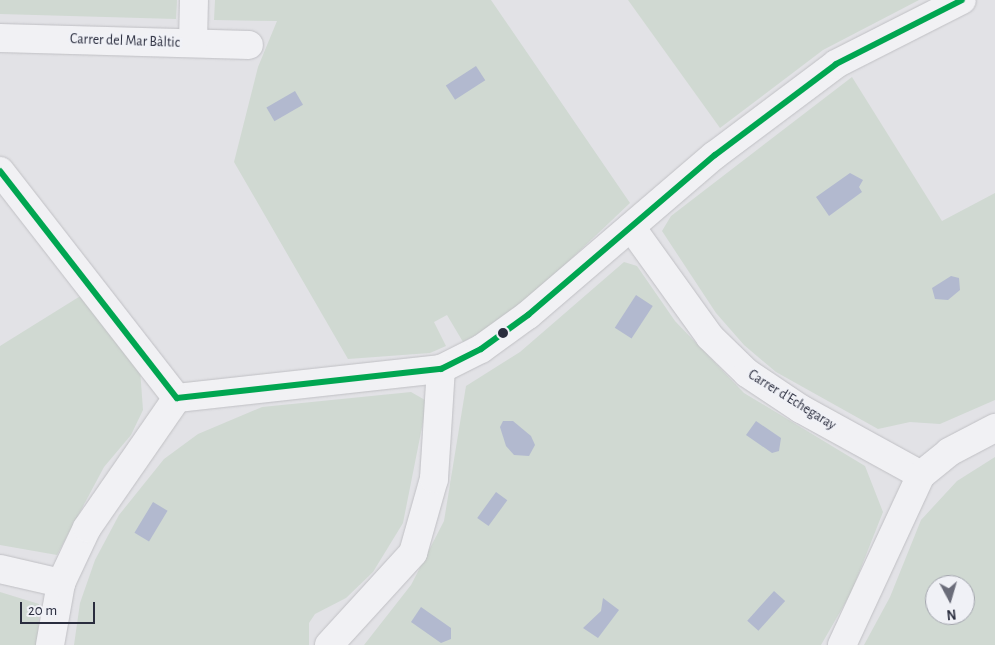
<!DOCTYPE html>
<html>
<head>
<meta charset="utf-8">
<style>
	body { margin:0 }
	#map { position:relative; width:995px; height:645px; overflow:hidden; background:#e2e2e6; font-family:"Alegreya Sans",sans-serif }
	div>[style] { position:absolute }
	[style*='--x'] { left:calc(var(--x)*1px); top:calc(var(--y)*1px); width:calc(var(--w)*1px); rotate:calc(var(--a)*1deg) }
	.green>* { inset:0; background:#d0d9d2 }
	.water>* { inset:0; background:#b2b9cf; transform-origin:0 0 }
	.roads { filter:drop-shadow(0 0 1px #c0c0c4) drop-shadow(0 0 1px #c0c0c4) }
	.minor>* { height:28px; margin:-14px; padding:0 14px; transform-origin:14px; border-radius:14px; background:#f1f1f4 }
	.bus-1>* { height:6px; margin:-3px; padding:0 3px; transform-origin:3px; border-radius:3px; background:#00a651 }
	.dots>* { width:14px; height:14px; translate:-50% -50%; box-sizing:border-box; border:2px solid #f0f1f6; border-radius:50% }
	span { translate:-50% -50%; white-space:nowrap; text-align:center; line-height:1.15; -webkit-text-stroke:5px #f0f1f6; paint-order:stroke }
	.street-label { font-size:14px; color:#2a2d3e }
	.north { position:absolute; left:925px; top:575px; width:50px; height:50px; box-sizing:border-box; background:#f0f1f6; border:1px solid #a1a3ac; border-radius:50%; rotate:174deg; font-size:14px; font-weight:700; line-height:20px; text-align:center; color:#2a2d3e }
	.north::after { content:''; display:block; margin:auto; width:18px; height:22px; background:#6a6c79; clip-path:polygon(50% 0,100% 100%,50% 72%,0 100%) }
	.scale { position:absolute; left:20px; top:602px; width:75px; height:22px; box-sizing:border-box; border:2px solid #2a2d3e; border-top:0; padding-left:6px; font-size:15px; line-height:18px; white-space:nowrap; color:#2a2d3e; -webkit-text-stroke:4px #f0f1f6; paint-order:stroke }
</style>
</head>
<body>
<div id="map">
	<div class="green">
		<div style="clip-path:polygon(0 0,177px 0,176px 19px,0 14px)"></div>
		<div style="clip-path:polygon(215px 0,491px 0,630px 203px,552px 277px,497px 323px,463px 342px,447px 315px,434px 322px,446px 346px,430px 353px,348px 359px,234px 162px,258px 67px,277px 21px,214px 20px)"></div>
		<div style="clip-path:polygon(628px 0,919px 0,823px 50px,720px 128px)"></div>
		<div style="clip-path:polygon(852px 77px,942px 221px,995px 193px,995px 400px,940px 424px,910px 422px,878px 429px,776px 372px,744px 345px,716px 313px,662px 231px,671px 216px)"></div>
		<div style="clip-path:polygon(624px 262px,637px 266px,675px 321px,744px 393px,865px 466px,883px 512px,851px 593px,821px 645px,364px 645px,411px 585px,444px 521px,466px 386px,520px 352px)"></div>
		<div style="clip-path:polygon(82px 295px,140px 369px,143px 410px,131px 435px,104px 467px,57px 555px,0 545px,0 346px)"></div>
		<div style="clip-path:polygon(411px 392px,425px 400px,426px 407px,403px 523px,373px 572px,346px 598px,315px 614px,309px 623px,309px 645px,74px 645px,80px 603px,95px 560px,119px 515px,164px 459px,198px 434px,262px 407px)"></div>
		<div style="clip-path:polygon(evenodd,995px 457px,995px 645px,864px 645px,890px 597px,921px 520px,957px 481px,995px 457px,935px 585px,965px 585px,965px 615px,935px 615px,935px 585px)"></div>
		<div style="clip-path:polygon(0 592px,39px 604px,38px 645px,0 645px)"></div>
	</div>
	<div class="water">
		<div style="left:476px;top:66px;width:17px;height:36px;rotate:57deg"></div>
		<div style="left:295px;top:91px;width:16px;height:33px;rotate:60deg"></div>
		<div style="clip-path:polygon(850px 173px,863px 180px,859px 187px,862px 192px,829px 216px,816px 197px)"></div>
		<div style="clip-path:polygon(951px 276px,959px 278px,960px 290px,948px 300px,935px 299px,932px 288px)"></div>
		<div style="left:636px;top:295px;width:20px;height:39px;rotate:33deg"></div>
		<div style="clip-path:polygon(503px 421px,513px 421px,531px 436px,535px 445px,529px 456px,514px 455px,506px 446px,500px 427px)"></div>
		<div style="clip-path:polygon(756px 421px,781px 438px,779px 451px,772px 453px,746px 435px)"></div>
		<div style="left:496px;top:492px;width:14px;height:32px;rotate:36deg"></div>
		<div style="left:153px;top:502px;width:17px;height:36px;rotate:31deg"></div>
		<div style="left:774px;top:591px;width:15px;height:40px;rotate:42deg"></div>
		<div style="clip-path:polygon(603px 598px,619px 610px,598px 638px,583px 628px,601px 611px)"></div>
		<div style="clip-path:polygon(421px 607px,451px 628px,451px 639px,441px 643px,411px 622px)"></div>
	</div>
	<div class="roads">
		<div class="minor">
			<div style="--x:0;--y:38;--w:249;--a:1.6"></div>
			<div style="--x:193;--y:43;--w:43;--a:-88.7"></div>
			<div style="--x:0;--y:171;--w:288;--a:52.1"></div>
			<div style="--x:177;--y:398;--w:266;--a:-6.3"></div>
			<div style="--x:441;--y:369;--w:45;--a:-26.6"></div>
			<div style="--x:481;--y:349;--w:58;--a:-35.9"></div>
			<div style="--x:528;--y:315;--w:246;--a:-40.6"></div>
			<div style="--x:715;--y:155;--w:151;--a:-36.9"></div>
			<div style="--x:836;--y:64;--w:141;--a:-26.9"></div>
			<div style="--x:631;--y:227;--w:135;--a:54.3"></div>
			<div style="--x:710;--y:337;--w:52;--a:44.2"></div>
			<div style="--x:747;--y:373;--w:65;--a:33.7"></div>
			<div style="--x:801;--y:409;--w:137;--a:28.8"></div>
			<div style="--x:0;--y:569;--w:63;--a:12.9"></div>
			<div style="--x:50;--y:645;--w:63;--a:-79.9"></div>
			<div style="--x:61;--y:583;--w:61;--a:-64.7"></div>
			<div style="--x:87;--y:528;--w:158;--a:-55.3"></div>
			<div style="--x:329;--y:645;--w:125;--a:-47.6"></div>
			<div style="--x:413;--y:553;--w:77;--a:-74.2"></div>
			<div style="--x:434;--y:479;--w:110;--a:-86.4"></div>
			<div style="--x:842;--y:645;--w:187;--a:-65.1"></div>
			<div style="--x:921;--y:475;--w:36;--a:-39"></div>
			<div style="--x:949;--y:452;--w:52;--a:-27.6"></div>
		</div>
	</div>
	<div class="bus-1">
		<div style="--x:0;--y:171;--w:288;--a:52.1"></div>
		<div style="--x:177;--y:398;--w:266;--a:-6.3"></div>
		<div style="--x:441;--y:369;--w:45;--a:-26.6"></div>
		<div style="--x:481;--y:349;--w:58;--a:-35.9"></div>
		<div style="--x:528;--y:315;--w:246;--a:-40.6"></div>
		<div style="--x:715;--y:155;--w:151;--a:-36.9"></div>
		<div style="--x:836;--y:64;--w:141;--a:-26.9"></div>
	</div>
	<div class="dots">
		<div style="left:503px;top:333px;background:#2a2d3e"></div>
	</div>
	<div class="street-label">
		<span style="left:125px;top:41px;rotate:2deg">Carrer del Mar Bàltic</span>
		<span style="left:792px;top:400px;rotate:32deg">Carrer d'Echegaray</span>
	</div>
	<div class="north">N</div>
	<div class="scale">20 m</div>
</div>
</body>
</html>
